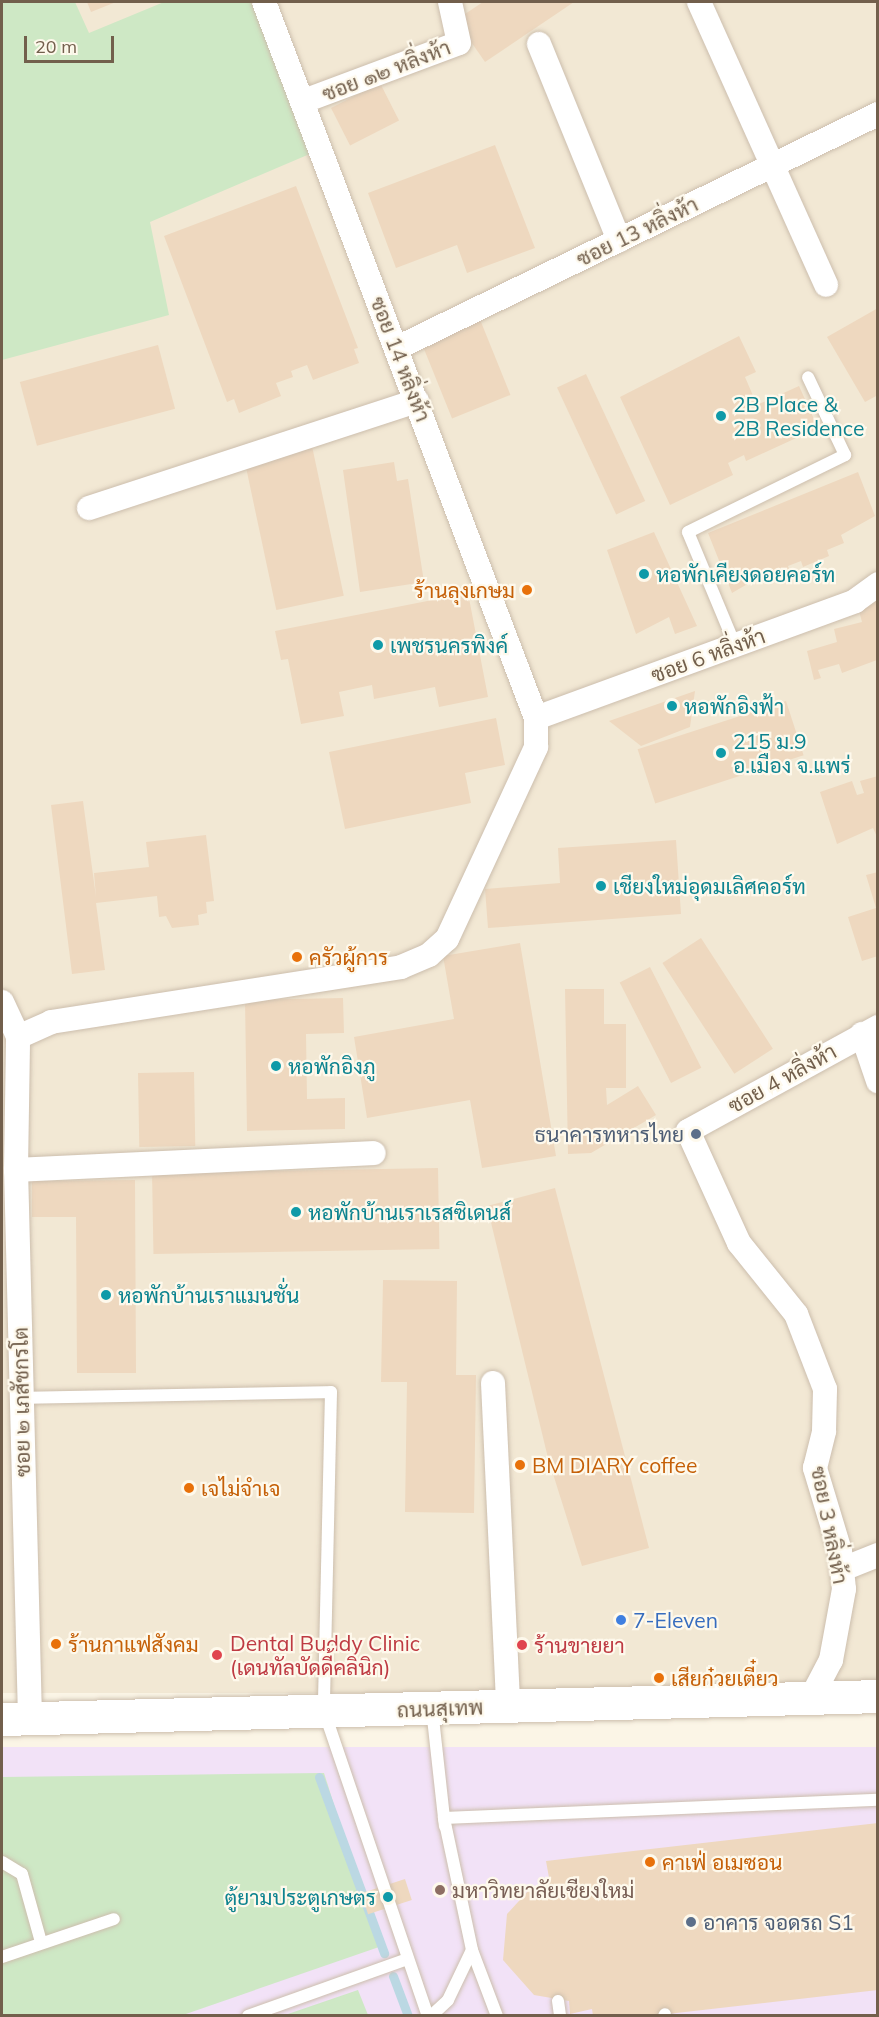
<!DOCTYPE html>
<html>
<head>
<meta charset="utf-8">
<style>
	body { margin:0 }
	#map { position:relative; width:879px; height:2017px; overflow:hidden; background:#fbf5e6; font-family:Mulish,Sarabun,sans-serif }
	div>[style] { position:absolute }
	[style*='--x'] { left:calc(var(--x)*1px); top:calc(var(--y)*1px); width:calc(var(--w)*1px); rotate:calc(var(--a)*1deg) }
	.residential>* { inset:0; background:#f2e8d4; transform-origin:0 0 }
	.education>* { inset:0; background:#f2e2f7; transform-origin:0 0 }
	.green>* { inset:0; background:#cee8c5 }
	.stream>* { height:9px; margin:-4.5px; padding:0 4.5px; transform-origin:4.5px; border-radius:4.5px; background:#bbd8e3 }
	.building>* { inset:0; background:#eed8bf; transform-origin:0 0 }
	.roads { filter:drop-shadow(0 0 2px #ccbead) drop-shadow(0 0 2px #ccbead) }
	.lane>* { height:12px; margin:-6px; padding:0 6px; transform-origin:6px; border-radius:6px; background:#fff }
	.street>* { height:24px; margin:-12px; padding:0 12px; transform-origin:12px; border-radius:12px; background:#fff }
	.secondary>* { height:33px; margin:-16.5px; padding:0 16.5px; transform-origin:16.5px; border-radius:16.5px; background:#fff }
	.dots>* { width:16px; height:16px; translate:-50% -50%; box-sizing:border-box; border:3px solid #fef9ec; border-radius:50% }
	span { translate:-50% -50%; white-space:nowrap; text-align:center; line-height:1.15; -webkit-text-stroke:4.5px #fef9ec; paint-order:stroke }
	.street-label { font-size:21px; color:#725f4c }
	.culture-label { font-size:21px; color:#0d838f }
	.left { translate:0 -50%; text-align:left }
	.right { translate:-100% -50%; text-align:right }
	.food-label { font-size:21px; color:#c56008 }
	.service-label { font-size:21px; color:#4e5e75 }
	.shop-label { font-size:21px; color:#366cbe }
	.health-label { font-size:21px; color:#be3a42 }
	.education-label { font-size:21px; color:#785e54 }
	.frame { position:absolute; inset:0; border:3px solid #725f4c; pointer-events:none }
	.scale { position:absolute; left:24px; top:36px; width:90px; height:27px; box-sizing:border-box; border:3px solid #725f4c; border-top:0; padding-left:8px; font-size:18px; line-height:21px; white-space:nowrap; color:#725f4c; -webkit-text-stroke:4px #fef9ec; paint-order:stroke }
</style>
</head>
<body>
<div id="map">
	<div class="residential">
		<div style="left:2px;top:2px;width:875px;height:1691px"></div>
	</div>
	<div class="education">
		<div style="left:877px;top:1747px;width:268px;height:875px;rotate:90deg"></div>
	</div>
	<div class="green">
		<div style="clip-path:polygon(2px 2px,75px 2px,89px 33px,164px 2px,251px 2px,312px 153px,150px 222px,169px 315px,2px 360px)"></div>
		<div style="clip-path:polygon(324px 1773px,379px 1947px,183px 2015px,2px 2015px,2px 1777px)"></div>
		<div style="clip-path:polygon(358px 1990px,368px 2015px,285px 2015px)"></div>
	</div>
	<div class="stream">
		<div style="--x:319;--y:1777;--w:188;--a:69.7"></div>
		<div style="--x:393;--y:1976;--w:43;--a:69.4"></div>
	</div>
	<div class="building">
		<div style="clip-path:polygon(87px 2px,116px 2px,91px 12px)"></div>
		<div style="clip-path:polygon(483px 2px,574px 2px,485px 62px,456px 20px)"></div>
		<div style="left:380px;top:83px;width:42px;height:55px;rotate:63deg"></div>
		<div style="clip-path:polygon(495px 145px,535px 248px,467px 273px,457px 245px,396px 268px,368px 193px)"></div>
		<div style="clip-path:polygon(296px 186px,358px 348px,354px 349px,359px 363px,313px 380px,307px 365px,291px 371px,293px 377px,276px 383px,281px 396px,239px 413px,234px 399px,227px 402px,164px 236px)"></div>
		<div style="clip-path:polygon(878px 308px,878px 395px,865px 402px,827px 337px)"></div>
		<div style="left:479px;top:317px;width:84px;height:63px;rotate:68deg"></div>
		<div style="clip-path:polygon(739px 336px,756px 372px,745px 377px,757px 405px,799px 386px,818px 428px,746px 461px,744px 455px,728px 463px,733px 475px,670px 505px,620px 397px)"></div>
		<div style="left:158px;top:345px;width:66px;height:143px;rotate:75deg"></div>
		<div style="left:586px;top:374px;width:140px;height:32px;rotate:65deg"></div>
		<div style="left:312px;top:446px;width:153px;height:69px;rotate:78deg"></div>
		<div style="clip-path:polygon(394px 462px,397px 481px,408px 479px,424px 582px,360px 592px,343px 470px)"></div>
		<div style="clip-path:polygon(858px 472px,875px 516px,841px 535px,844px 543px,827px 550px,829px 556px,803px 567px,801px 561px,788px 566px,790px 572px,766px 582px,763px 575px,732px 593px,708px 533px)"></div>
		<div style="clip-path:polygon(654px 532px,697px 626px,675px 634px,669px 617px,636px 634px,607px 550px)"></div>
		<div style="clip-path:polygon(468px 593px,488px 697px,439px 707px,435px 687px,374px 699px,372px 685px,339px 692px,344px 716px,301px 724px,288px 659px,281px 660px,275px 631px)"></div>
		<div style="clip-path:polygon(878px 597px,877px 660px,842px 673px,839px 664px,818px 670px,821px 678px,814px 680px,807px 651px,837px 642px,834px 629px,862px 622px,857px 603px)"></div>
		<div style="clip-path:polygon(695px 691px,690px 727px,641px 746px,609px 721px)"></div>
		<div style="left:786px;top:701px;width:57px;height:156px;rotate:72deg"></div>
		<div style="clip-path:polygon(496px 718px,505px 765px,465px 773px,471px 803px,345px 829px,329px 752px)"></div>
		<div style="clip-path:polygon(878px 776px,878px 839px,873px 828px,837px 844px,820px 792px,852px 781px,857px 795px,864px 793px,860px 781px)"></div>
		<div style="clip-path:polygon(83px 801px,96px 897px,94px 873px,149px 867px,146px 842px,206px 835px,214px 901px,206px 902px,207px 913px,198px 915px,199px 925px,172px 928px,166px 916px,159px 917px,157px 896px,96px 903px,105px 970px,72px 974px,51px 805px)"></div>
		<div style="clip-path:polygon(676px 840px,681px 914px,488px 928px,485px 889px,560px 883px,558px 848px)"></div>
		<div style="clip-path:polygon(878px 872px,878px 956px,862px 961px,848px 917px,876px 908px,866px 875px)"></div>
		<div style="left:701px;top:938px;width:132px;height:46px;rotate:57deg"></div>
		<div style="clip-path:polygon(520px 943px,556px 1156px,482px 1168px,470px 1100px,367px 1118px,354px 1037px,454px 1019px,443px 956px)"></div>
		<div style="left:650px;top:967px;width:113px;height:34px;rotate:63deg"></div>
		<div style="clip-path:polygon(565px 989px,604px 989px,604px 1024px,626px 1024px,626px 1088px,606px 1088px,607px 1105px,638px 1086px,656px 1115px,591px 1153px,568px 1154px)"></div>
		<div style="clip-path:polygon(343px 998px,344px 1033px,306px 1034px,307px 1099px,345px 1098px,345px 1129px,247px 1131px,245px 1000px)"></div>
		<div style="left:194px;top:1072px;width:74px;height:56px;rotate:89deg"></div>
		<div style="left:438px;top:1168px;width:81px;height:286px;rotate:89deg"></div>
		<div style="clip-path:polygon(135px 1180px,136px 1373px,77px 1373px,76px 1217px,32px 1217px,32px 1181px)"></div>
		<div style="clip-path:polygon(555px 1188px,649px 1548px,582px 1566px,548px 1458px,487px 1206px)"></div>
		<div style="clip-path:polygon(383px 1280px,457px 1281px,456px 1375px,476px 1375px,474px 1513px,405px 1512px,407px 1382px,381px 1382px)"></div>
		<div style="clip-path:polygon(878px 1823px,878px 1990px,650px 2016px,593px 2016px,592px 2009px,570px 2014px,569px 2001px,534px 1995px,503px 1960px,507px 1914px,528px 1891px,550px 1883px,546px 1861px)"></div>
		<div style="left:405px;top:1879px;width:22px;height:46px;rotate:72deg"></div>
	</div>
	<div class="roads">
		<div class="lane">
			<div style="--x:735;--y:645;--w:122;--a:-112.6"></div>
			<div style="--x:688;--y:532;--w:175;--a:-26.1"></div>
			<div style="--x:845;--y:455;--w:86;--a:-115.4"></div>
			<div style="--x:21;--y:1398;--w:310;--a:-1.1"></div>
			<div style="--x:331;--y:1392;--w:319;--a:91.3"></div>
			<div style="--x:324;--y:1711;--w:322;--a:71.2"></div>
			<div style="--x:432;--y:1709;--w:118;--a:83.7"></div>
			<div style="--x:2;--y:1862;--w:23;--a:31"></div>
			<div style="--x:22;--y:1874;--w:71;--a:74.4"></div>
			<div style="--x:472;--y:1950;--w:71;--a:69.3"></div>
			<div style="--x:2;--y:1957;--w:118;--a:-18.7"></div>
			<div style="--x:558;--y:2001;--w:15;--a:82"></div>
			<div style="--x:248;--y:2016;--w:169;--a:-19.7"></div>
			<div style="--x:431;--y:2016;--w:23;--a:-43"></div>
			<div style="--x:448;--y:2000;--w:55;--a:-64.4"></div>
			<div style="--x:472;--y:1950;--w:135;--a:-102"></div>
			<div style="--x:444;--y:1818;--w:434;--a:-2.4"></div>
			<div style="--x:664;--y:2016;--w:2;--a:-63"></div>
		</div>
		<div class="street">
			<div style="--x:699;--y:2;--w:310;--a:65.8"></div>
			<div style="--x:539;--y:44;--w:212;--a:67.8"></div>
			<div style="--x:304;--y:101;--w:165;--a:-20.5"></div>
			<div style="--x:459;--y:43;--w:42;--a:-102.4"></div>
			<div style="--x:397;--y:348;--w:535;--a:-25.94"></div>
			<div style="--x:89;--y:508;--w:345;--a:-18.1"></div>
			<div style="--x:536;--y:718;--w:340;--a:-20.1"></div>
			<div style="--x:855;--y:601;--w:29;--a:-36"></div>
			<div style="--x:2;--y:1002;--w:38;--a:65"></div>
			<div style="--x:862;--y:1034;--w:50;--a:71.2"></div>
			<div style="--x:16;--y:1170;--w:358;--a:-2.7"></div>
			<div style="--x:493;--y:1383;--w:323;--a:87.3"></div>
			<div style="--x:843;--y:1569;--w:38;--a:-22"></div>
			<div style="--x:811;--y:1698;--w:43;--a:-62.2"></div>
			<div style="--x:831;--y:1660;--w:72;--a:-79.6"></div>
			<div style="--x:844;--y:1589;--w:38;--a:-96"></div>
			<div style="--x:840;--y:1551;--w:87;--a:-106.8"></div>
			<div style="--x:815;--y:1468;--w:38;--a:-76"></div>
			<div style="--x:824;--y:1431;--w:42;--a:-88.6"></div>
			<div style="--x:825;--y:1389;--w:80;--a:-111.1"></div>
			<div style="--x:796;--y:1314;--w:91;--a:-128.8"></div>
			<div style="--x:739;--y:1243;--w:123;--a:-114.5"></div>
			<div style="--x:688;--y:1131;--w:217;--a:-28.7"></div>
			<div style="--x:30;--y:1718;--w:548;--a:-91.46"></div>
			<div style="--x:16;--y:1170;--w:133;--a:-89.1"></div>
			<div style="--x:18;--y:1037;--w:36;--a:-24"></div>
			<div style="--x:51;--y:1022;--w:354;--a:-8.9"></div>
			<div style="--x:401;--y:967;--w:30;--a:-23"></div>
			<div style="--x:429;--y:955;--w:24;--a:-42"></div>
			<div style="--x:447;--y:939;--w:212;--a:-65.1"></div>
			<div style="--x:536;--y:747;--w:29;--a:-90"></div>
			<div style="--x:536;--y:718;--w:766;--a:-110.8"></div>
		</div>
		<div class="secondary">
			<div style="--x:2;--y:1719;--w:876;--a:-1.5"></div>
		</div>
	</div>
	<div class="dots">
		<div style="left:721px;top:416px;background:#0f9aa8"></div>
		<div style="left:644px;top:574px;background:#0f9aa8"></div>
		<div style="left:527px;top:590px;background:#e8710a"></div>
		<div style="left:378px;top:645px;background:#0f9aa8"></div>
		<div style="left:672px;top:706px;background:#0f9aa8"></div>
		<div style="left:721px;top:753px;background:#0f9aa8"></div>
		<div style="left:601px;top:886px;background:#0f9aa8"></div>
		<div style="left:297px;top:957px;background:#e8710a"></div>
		<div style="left:276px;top:1066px;background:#0f9aa8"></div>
		<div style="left:696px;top:1134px;background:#5c6f8a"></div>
		<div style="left:296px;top:1212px;background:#0f9aa8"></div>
		<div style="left:106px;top:1295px;background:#0f9aa8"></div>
		<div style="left:520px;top:1465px;background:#e8710a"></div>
		<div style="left:189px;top:1488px;background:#e8710a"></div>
		<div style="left:621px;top:1620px;background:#3f7fe0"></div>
		<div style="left:56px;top:1644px;background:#e8710a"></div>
		<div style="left:522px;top:1645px;background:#e0444e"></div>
		<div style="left:217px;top:1655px;background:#e0444e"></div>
		<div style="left:659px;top:1678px;background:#e8710a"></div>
		<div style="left:650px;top:1862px;background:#e8710a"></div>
		<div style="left:440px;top:1890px;background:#8d6e63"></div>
		<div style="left:388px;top:1897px;background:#0f9aa8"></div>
		<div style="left:691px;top:1922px;background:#5c6f8a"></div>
	</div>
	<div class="street-label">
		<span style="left:386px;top:70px;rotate:-21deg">ซอย ๑๒ หลิ่งห้า</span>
		<span style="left:637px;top:231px;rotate:-26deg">ซอย 13 หลิ่งห้า</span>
		<span style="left:401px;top:359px;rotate:69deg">ซอย 14 หลิ่งห้า</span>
		<span style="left:708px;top:655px;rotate:-20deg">ซอย 6 หลิ่งห้า</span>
		<span style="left:782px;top:1078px;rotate:-29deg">ซอย 4 หลิ่งห้า</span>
		<span style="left:21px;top:1402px;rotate:-91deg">ซอย ๒ เภสัชกรโต</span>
		<span style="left:830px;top:1525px;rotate:79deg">ซอย 3 หลิ่งห้า</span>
		<span style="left:440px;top:1708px;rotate:-2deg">ถนนสุเทพ</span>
	</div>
	<div class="culture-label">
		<span class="left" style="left:733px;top:416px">2B Place &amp;<br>2B Residence</span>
		<span class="left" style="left:656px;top:574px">หอพักเคียงดอยคอร์ท</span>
		<span class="left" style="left:390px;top:645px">เพชรนครพิงค์</span>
		<span class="left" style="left:684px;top:706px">หอพักอิงฟ้า</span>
		<span class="left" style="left:733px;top:753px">215 ม.9<br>อ.เมือง จ.แพร่</span>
		<span class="left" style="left:613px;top:886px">เชียงใหม่อุดมเลิศคอร์ท</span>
		<span class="left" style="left:288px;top:1066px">หอพักอิงภู</span>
		<span class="left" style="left:308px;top:1212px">หอพักบ้านเราเรสซิเดนส์</span>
		<span class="left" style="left:118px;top:1295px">หอพักบ้านเราแมนชั่น</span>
		<span class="right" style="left:376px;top:1897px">ตู้ยามประตูเกษตร</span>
	</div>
	<div class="food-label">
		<span class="right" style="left:515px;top:590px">ร้านลุงเกษม</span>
		<span class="left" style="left:309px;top:957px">ครัวผู้การ</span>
		<span class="left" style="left:532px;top:1465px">BM DIARY coffee</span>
		<span class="left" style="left:201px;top:1488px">เจไม่จำเจ</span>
		<span class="left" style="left:68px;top:1644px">ร้านกาแฟสังคม</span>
		<span class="left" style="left:671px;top:1678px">เสียก๋วยเตี๋ยว</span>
		<span class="left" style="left:662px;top:1862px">คาเฟ่ อเมซอน</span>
	</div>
	<div class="service-label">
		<span class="right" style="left:684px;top:1134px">ธนาคารทหารไทย</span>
		<span class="left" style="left:703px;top:1922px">อาคาร จอดรถ S1</span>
	</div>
	<div class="shop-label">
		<span class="left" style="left:633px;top:1620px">7-Eleven</span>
	</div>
	<div class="health-label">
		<span class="left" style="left:230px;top:1655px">Dental Buddy Clinic<br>(เดนทัลบัดดี้คลินิก)</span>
		<span class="left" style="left:534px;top:1645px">ร้านขายยา</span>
	</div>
	<div class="education-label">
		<span class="left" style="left:452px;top:1890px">มหาวิทยาลัยเชียงใหม่</span>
	</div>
	<div class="frame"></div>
	<div class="scale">20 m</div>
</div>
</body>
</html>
